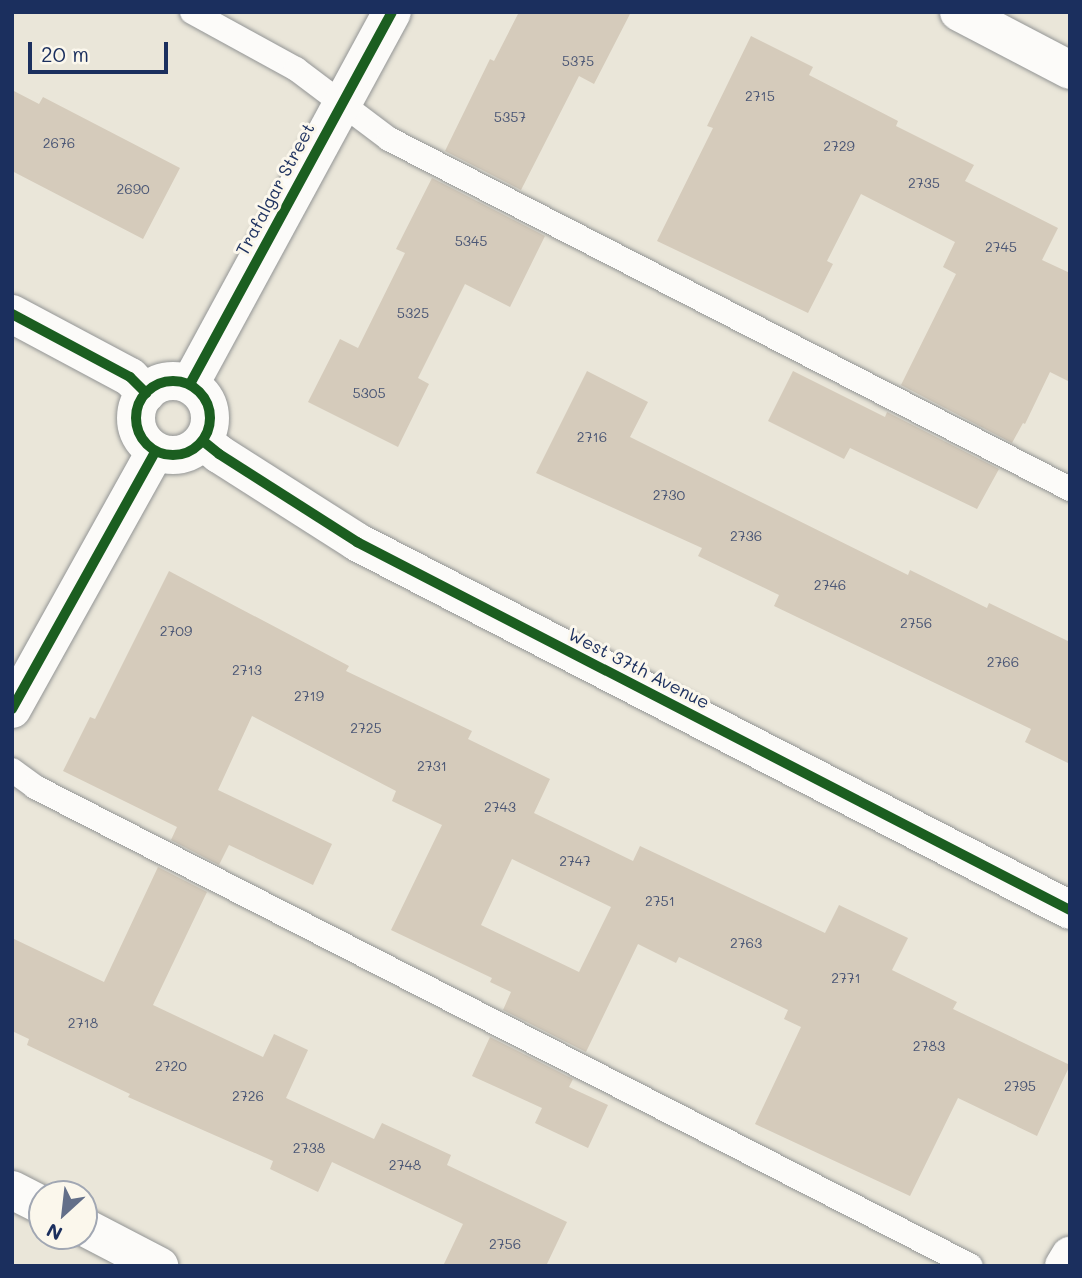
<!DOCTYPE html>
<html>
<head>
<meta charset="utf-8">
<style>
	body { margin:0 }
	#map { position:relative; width:1082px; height:1278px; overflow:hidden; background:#eae6d9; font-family:Mali,sans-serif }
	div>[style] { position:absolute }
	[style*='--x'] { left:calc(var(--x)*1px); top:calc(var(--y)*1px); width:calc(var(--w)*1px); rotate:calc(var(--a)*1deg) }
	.building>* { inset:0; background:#d5cbbb }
	.roads { filter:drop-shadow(0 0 2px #939595) drop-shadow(0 0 2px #939595) }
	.service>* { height:24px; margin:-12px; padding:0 12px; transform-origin:12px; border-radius:12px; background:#fcfbf9 }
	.minor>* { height:38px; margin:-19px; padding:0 19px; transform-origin:19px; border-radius:19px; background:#fcfbf9 }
	.minor>.ring { margin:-19px; padding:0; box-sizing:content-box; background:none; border:38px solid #fcfbf9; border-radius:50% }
	.cycleway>* { height:10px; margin:-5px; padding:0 5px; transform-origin:5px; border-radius:5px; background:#1b5e20 }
	.cycleway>.ring { margin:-5px; padding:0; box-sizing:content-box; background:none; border:10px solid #1b5e20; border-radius:50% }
	span { translate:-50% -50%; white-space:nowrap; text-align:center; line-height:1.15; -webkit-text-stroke:6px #fbf7ec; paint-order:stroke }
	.number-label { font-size:14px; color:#4a5675 }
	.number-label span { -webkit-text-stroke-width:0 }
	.street-label { font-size:18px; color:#1b2f5e }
	.frame { position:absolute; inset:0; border:14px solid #1b2f5e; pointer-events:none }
	.north { position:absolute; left:28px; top:1180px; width:70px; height:70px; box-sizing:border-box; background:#fbf7ec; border:2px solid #a1a7b3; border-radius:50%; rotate:207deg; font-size:19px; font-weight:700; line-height:28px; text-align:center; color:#1b2f5e }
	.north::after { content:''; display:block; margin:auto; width:24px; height:32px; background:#636f89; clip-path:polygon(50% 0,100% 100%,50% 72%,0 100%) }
	.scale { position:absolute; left:28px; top:42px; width:140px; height:32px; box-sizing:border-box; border:4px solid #1b2f5e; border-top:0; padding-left:9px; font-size:21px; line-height:24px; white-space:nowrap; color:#1b2f5e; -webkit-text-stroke:5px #fbf7ec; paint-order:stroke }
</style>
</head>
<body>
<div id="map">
	<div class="building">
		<div style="clip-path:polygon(519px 12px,631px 12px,594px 84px,579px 76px,521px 190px,445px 151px,490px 59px,494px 61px)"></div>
		<div style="clip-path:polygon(751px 36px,813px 67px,809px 75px,898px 121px,896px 126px,974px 165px,965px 181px,1058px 228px,1042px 260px,1070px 273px,1070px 382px,1050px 372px,1025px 424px,1023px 423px,1012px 443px,901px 385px,956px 274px,943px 267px,955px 242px,861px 194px,827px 261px,833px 264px,808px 313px,657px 241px,713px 128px,707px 126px)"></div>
		<div style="clip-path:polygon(12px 90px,39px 104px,43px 97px,180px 168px,143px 239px,12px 171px)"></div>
		<div style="clip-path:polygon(432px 178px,545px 236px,510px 307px,465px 284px,418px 378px,429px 384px,398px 447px,308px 402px,340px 339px,358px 348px,405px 253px,396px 249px)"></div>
		<div style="clip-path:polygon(587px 371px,648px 402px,630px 437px,908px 575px,910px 570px,987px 608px,989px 603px,1070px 642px,1070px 764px,1025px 742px,1031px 729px,774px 606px,779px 595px,698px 556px,702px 548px,536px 473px)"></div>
		<div style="clip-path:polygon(793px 371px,885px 417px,887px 412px,999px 469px,977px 509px,850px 448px,844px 459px,768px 421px)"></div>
		<div style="clip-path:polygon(evenodd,169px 571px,349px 666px,346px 671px,472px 731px,468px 739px,550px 779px,534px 813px,633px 861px,640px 846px,825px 933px,839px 905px,908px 938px,892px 970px,957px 1002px,953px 1009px,1070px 1065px,1037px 1136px,958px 1098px,910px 1196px,755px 1124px,801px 1027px,784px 1019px,788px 1010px,679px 957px,676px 963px,638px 944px,586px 1052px,503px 1010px,511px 992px,490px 982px,492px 978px,391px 930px,442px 825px,392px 801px,396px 791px,252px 716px,218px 790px,332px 844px,313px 885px,229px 845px,219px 865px,171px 840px,177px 827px,63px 771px,90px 717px,95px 719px,169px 571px,512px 859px,611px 907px,579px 972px,481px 925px,512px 859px)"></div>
		<div style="clip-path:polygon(158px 867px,207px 892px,153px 1005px,263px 1057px,274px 1034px,308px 1050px,286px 1098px,374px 1139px,382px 1123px,451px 1155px,447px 1165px,567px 1222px,546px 1266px,443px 1266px,463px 1224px,332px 1162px,318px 1192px,270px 1169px,273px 1161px,128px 1097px,130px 1094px,27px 1045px,29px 1039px,12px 1031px,12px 938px,104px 982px)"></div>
		<div style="clip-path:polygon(490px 1037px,573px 1079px,569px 1087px,608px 1105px,588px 1148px,535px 1123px,542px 1108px,472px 1076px)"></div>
	</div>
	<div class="roads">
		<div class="service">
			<div style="--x:192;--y:12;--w:119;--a:28.7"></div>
			<div style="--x:296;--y:69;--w:116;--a:37"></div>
			<div style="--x:389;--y:139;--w:766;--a:27.2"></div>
			<div style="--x:12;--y:770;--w:29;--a:36"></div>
			<div style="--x:35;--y:787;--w:1051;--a:27.1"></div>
		</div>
		<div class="minor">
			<div style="--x:959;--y:12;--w:125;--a:27.6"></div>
			<div style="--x:12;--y:314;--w:134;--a:28.1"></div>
			<div style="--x:130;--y:377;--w:23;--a:45"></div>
			<div class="ring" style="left:136px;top:381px;width:36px;height:36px"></div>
			<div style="--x:190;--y:384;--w:423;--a:-61.5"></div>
			<div style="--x:203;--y:441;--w:21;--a:39"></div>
			<div style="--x:219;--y:454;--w:164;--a:32.5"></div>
			<div style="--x:357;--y:542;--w:802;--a:27.3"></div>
			<div style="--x:12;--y:709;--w:294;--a:-60.9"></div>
			<div style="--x:12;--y:1190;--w:34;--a:27"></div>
			<div style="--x:84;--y:1227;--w:85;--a:27.5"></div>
			<div style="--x:1064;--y:1266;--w:12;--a:-59"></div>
		</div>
	</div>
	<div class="cycleway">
		<div style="--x:12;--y:314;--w:134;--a:28.1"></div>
		<div style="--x:130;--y:377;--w:23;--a:45"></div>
		<div class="ring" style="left:136px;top:381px;width:64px;height:64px"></div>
		<div style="--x:190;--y:384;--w:423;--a:-61.5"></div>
		<div style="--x:203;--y:441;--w:21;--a:39"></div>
		<div style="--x:219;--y:454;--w:164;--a:32.5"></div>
		<div style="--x:357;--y:542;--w:802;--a:27.3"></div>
		<div style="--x:12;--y:709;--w:294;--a:-60.9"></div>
	</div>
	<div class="number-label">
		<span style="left:578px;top:61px">5375</span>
		<span style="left:760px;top:96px">2715</span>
		<span style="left:510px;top:117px">5357</span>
		<span style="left:59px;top:143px">2676</span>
		<span style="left:839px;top:146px">2729</span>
		<span style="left:924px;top:183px">2735</span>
		<span style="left:133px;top:189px">2690</span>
		<span style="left:471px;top:241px">5345</span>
		<span style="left:1001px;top:247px">2745</span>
		<span style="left:413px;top:313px">5325</span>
		<span style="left:369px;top:393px">5305</span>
		<span style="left:592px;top:437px">2716</span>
		<span style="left:669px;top:495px">2730</span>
		<span style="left:746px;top:536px">2736</span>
		<span style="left:830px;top:585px">2746</span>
		<span style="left:916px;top:623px">2756</span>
		<span style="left:176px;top:631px">2709</span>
		<span style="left:1003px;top:662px">2766</span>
		<span style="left:247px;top:670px">2713</span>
		<span style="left:309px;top:696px">2719</span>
		<span style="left:366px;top:728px">2725</span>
		<span style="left:432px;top:766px">2731</span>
		<span style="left:500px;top:807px">2743</span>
		<span style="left:575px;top:861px">2747</span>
		<span style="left:660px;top:901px">2751</span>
		<span style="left:746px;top:943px">2763</span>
		<span style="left:846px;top:978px">2771</span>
		<span style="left:83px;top:1023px">2718</span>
		<span style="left:929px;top:1046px">2783</span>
		<span style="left:171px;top:1066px">2720</span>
		<span style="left:1020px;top:1086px">2795</span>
		<span style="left:248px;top:1096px">2726</span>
		<span style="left:309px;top:1148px">2738</span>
		<span style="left:405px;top:1165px">2748</span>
		<span style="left:505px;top:1244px">2756</span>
	</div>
	<div class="street-label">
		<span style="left:275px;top:189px;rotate:-62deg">Trafalgar Street</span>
		<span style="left:639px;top:668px;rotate:27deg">West 37th Avenue</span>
	</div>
	<div class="frame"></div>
	<div class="north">N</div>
	<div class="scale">20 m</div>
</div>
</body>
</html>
